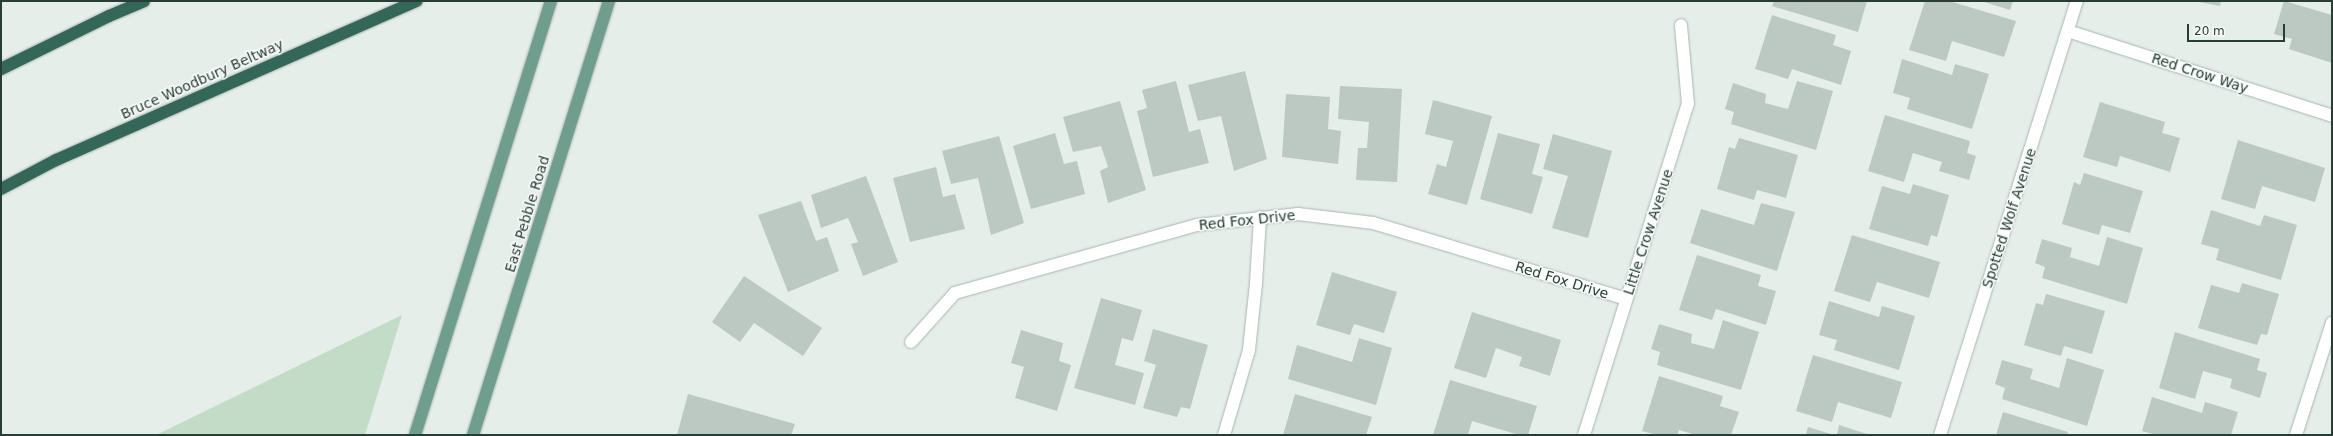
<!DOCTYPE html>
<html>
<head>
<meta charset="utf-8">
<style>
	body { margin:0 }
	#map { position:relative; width:2333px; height:436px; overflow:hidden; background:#e6eeea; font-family:"DejaVu Sans",sans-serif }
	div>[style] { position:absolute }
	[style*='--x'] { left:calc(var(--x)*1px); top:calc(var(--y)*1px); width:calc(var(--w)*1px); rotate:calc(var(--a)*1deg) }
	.green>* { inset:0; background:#c2dcc7 }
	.building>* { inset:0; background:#bcc8c2 }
	.roads { filter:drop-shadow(0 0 1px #a9b6b0) drop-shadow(0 0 1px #a9b6b0) }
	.minor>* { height:12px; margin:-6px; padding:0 6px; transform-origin:6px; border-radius:6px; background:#fff }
	.major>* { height:12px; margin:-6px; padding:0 6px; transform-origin:6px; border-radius:6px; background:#6f9e8e }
	.highway>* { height:12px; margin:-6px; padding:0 6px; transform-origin:6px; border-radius:6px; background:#356759 }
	span { translate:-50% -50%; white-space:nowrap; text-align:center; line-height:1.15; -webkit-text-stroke:3px #f7faf8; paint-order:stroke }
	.street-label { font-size:14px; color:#273e36 }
	.frame { position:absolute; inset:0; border:2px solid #273e36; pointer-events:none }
	.scale { position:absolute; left:2187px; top:24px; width:98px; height:18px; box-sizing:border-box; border:2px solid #273e36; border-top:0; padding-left:5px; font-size:12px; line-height:14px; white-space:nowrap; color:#273e36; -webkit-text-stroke:3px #f7faf8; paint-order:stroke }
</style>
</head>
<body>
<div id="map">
	<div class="green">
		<div style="clip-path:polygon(402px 315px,365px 435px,156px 435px)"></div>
	</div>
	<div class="building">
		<div style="clip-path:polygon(1774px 1px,1867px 1px,1858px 32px,1772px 6px)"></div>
		<div style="clip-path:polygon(1925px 1px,1949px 1px,2016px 21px,2004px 57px,1952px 41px,1946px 61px,1909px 50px)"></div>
		<div style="clip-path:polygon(1981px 1px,2013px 1px,2010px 10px)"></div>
		<div style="clip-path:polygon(2194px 1px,2221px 1px,2220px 6px)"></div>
		<div style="clip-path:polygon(2284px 1px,2332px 15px,2332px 63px,2289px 49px,2292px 39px,2274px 34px)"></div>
		<div style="clip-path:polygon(1772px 15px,1836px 35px,1833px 45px,1851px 51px,1841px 85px,1792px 69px,1788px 79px,1755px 69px)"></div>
		<div style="clip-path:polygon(1902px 59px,1952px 75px,1955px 64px,1989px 74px,1972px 129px,1907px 109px,1910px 98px,1893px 93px)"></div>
		<div style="clip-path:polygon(1245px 71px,1267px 159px,1234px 171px,1221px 116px,1198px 121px,1188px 85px)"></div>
		<div style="clip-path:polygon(1176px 81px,1189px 132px,1200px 129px,1209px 163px,1153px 177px,1137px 111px,1147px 108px,1142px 90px)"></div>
		<div style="clip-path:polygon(1797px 81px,1833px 91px,1816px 150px,1731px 124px,1734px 112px,1725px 109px,1733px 83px,1766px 94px,1765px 103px,1788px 109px)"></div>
		<div style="clip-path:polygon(1340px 86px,1402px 89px,1397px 182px,1356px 180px,1358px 148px,1367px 148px,1369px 122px,1338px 119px)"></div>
		<div style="clip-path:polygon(1286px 94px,1330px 97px,1328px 129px,1341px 131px,1338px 164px,1282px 157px)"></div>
		<div style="clip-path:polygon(1433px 100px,1492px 116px,1467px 205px,1428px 194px,1437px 164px,1446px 167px,1453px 141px,1425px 134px)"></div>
		<div style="clip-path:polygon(1120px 101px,1146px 190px,1108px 203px,1100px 171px,1108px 167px,1101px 146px,1073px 152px,1063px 117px)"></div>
		<div style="clip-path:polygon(2100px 102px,2165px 122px,2162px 133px,2180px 138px,2170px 172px,2120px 156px,2117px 167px,2083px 157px)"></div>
		<div style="clip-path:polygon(1885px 115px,1970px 141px,1967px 153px,1976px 156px,1969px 180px,1939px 171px,1942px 162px,1913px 153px,1904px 182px,1868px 171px)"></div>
		<div style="clip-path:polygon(1055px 133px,1064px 164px,1077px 161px,1085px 194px,1031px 209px,1013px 146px)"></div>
		<div style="clip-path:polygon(1498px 133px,1540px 144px,1532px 174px,1543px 177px,1532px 214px,1480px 199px)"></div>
		<div style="clip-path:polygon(1553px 134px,1612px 151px,1588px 238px,1552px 228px,1568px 176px,1543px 169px)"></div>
		<div style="clip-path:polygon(999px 136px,1024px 223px,991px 235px,978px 178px,951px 184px,942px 151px)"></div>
		<div style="clip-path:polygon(1739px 138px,1798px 155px,1786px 198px,1757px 190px,1754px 200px,1717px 189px,1729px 147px,1735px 149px)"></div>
		<div style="clip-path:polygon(2238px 140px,2325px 168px,2315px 202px,2262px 186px,2255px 209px,2221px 199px)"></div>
		<div style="clip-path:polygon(936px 167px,943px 197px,955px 194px,965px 229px,910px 242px,893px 178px)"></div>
		<div style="clip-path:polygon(2084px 173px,2143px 191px,2130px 233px,2102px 225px,2099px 235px,2062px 224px,2074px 182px,2080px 185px)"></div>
		<div style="clip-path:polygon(866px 176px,898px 262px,863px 276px,851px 244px,858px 242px,848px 218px,821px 228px,811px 195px)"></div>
		<div style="clip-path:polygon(1913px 184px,1949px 195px,1937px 237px,1931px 235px,1928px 246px,1869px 229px,1882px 186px,1910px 194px)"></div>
		<div style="clip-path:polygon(801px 201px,816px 241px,827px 237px,839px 271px,788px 292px,758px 215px)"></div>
		<div style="clip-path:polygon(1761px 203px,1795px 212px,1777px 271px,1690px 243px,1701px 209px,1754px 225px)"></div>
		<div style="clip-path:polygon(2211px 210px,2260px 226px,2264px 215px,2297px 225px,2281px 280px,2216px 260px,2219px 249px,2201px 244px)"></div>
		<div style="clip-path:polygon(1852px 235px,1940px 262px,1929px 298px,1877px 282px,1870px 302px,1834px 291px)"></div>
		<div style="clip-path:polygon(2107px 237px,2143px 248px,2127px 304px,2042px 278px,2045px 267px,2035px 263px,2042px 239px,2072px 248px,2070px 257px,2099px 266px)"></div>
		<div style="clip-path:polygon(1697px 255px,1761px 275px,1758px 286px,1776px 291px,1766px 325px,1716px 309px,1712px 320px,1679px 310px)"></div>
		<div style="clip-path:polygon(1332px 272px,1397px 292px,1384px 333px,1354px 324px,1350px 335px,1316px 325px)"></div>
		<div style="clip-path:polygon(744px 276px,822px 328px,803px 356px,754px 323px,740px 342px,712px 322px)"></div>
		<div style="clip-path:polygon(2242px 283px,2279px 294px,2267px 335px,2261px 334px,2257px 345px,2198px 328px,2211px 285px,2239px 293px)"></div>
		<div style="clip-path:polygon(2046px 294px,2105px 311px,2092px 354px,2064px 346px,2061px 356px,2024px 345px,2036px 303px,2043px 305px)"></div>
		<div style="clip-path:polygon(1101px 298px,1142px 310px,1133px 341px,1122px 338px,1115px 365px,1144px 373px,1135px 405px,1074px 388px)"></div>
		<div style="clip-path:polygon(1829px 301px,1879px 317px,1882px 306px,1915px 316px,1899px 370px,1834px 350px,1837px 340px,1819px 335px)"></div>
		<div style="clip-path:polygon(1472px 312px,1561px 340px,1550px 376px,1519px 366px,1522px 357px,1496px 348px,1486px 378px,1454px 368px)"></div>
		<div style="clip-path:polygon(1723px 320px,1759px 332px,1741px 390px,1657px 365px,1660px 352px,1651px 349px,1659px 324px,1692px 334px,1691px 343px,1714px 349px)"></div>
		<div style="clip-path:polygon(1153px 329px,1208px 345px,1190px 409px,1181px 407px,1177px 417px,1143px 408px,1156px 365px,1144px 361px)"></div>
		<div style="clip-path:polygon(1021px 330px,1063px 343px,1059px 361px,1071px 365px,1057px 411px,1015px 398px,1024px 367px,1011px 363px)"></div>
		<div style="clip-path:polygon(2175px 332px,2260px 359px,2257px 370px,2267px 373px,2260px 398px,2230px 388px,2232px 379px,2203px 371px,2195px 399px,2159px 388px)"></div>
		<div style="clip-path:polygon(1359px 338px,1392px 348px,1376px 405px,1288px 379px,1297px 345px,1352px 362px)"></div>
		<div style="clip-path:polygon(1813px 355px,1902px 382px,1891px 418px,1838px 402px,1832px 422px,1796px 411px)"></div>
		<div style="clip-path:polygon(2067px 358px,2104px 370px,2087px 426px,2002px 399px,2005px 388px,1995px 384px,2002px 360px,2033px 369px,2030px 379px,2059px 388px)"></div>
		<div style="clip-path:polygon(1659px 376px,1723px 396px,1720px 406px,1739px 412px,1731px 435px,1696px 435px,1679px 430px,1677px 435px,1657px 435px,1642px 431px)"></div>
		<div style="clip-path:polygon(1450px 380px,1537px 406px,1528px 435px,1519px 435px,1472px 421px,1468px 435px,1433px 435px)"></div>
		<div style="clip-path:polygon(688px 394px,795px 424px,791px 435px,677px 435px)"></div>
		<div style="clip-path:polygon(1295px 394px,1372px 417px,1366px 435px,1283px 435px)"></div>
		<div style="clip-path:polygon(2152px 397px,2202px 413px,2205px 402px,2238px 412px,2231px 435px,2156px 435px,2142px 431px)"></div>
		<div style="clip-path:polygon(2003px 412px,2068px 432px,2067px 435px,1996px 435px)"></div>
		<div style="clip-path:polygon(1839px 425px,1870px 435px,1837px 435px)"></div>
		<div style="clip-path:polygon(1808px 427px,1834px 435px,1806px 435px)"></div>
	</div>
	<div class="roads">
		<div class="minor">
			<div style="--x:2068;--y:31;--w:277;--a:17.8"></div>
			<div style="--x:911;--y:342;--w:66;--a:-48.1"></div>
			<div style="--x:955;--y:293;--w:251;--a:-15.7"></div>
			<div style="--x:1197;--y:225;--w:102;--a:-6.2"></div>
			<div style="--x:1298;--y:214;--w:76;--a:6.8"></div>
			<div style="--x:1373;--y:223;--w:264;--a:16.7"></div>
			<div style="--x:1224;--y:435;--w:89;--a:-73.6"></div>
			<div style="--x:1249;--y:350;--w:67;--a:-84"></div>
			<div style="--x:1256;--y:283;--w:66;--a:-86.5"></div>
			<div style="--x:1584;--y:435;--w:347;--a:-72.6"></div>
			<div style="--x:1688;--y:104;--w:79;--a:-95.1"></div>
			<div style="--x:1940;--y:435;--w:455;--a:-72.5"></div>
			<div style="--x:2296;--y:435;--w:118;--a:-72.2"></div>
		</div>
		<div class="major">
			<div style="--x:415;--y:435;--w:455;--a:-72.6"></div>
			<div style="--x:473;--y:435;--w:455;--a:-72.6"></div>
		</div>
		<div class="highway">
			<div style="--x:1;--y:69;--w:120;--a:-26.1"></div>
			<div style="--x:109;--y:16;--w:38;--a:-23"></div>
			<div style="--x:1;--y:189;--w:62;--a:-27.8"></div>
			<div style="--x:56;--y:160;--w:394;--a:-23.8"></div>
		</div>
	</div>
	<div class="street-label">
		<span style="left:2200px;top:73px;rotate:18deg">Red Crow Way</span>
		<span style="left:202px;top:79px;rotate:-24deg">Bruce Woodbury Beltway</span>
		<span style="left:527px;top:214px;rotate:-73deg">East Pebble Road</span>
		<span style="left:2009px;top:218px;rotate:-72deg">Spotted Wolf Avenue</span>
		<span style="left:1247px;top:220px;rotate:-6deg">Red Fox Drive</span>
		<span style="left:1648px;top:232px;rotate:-72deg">Little Crow Avenue</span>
		<span style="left:1562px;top:280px;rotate:17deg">Red Fox Drive</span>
	</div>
	<div class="frame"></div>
	<div class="scale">20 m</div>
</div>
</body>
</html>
